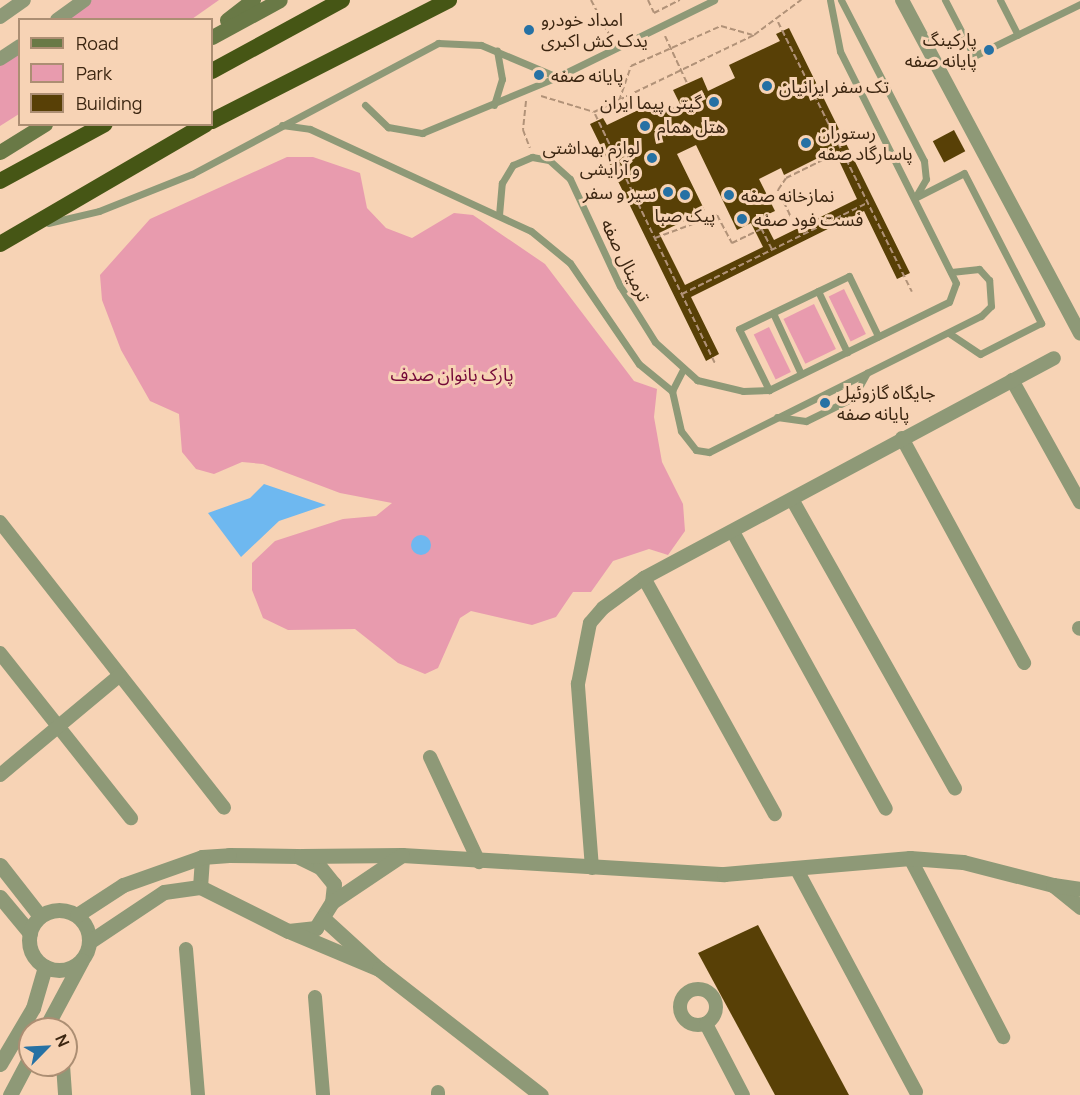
<!DOCTYPE html>
<html>
<head>
<meta charset="utf-8">
<style>
	body { margin:0 }
	#map { position:relative; width:1080px; height:1095px; overflow:hidden; background:#f7d3b5; font-family:Manrope,"Noto Sans Arabic",sans-serif }
	div>[style] { position:absolute }
	[style*='--x'] { left:calc(var(--x)*1px); top:calc(var(--y)*1px); width:calc(var(--w)*1px); rotate:calc(var(--a)*1deg) }
	.green>* { inset:0; background:#e89bae; transform-origin:0 0 }
	.water>* { inset:0; background:#6eb8f0 }
	.round { border-radius:50% }
	.building>* { inset:0; background:#584006; transform-origin:0 0 }
	.path>* { height:2px; margin-top:-1px; transform-origin:0; background:repeating-linear-gradient(90deg,#b19278 0 6px,transparent 0 9px) }
	.service>* { height:7px; margin:-3.5px; padding:0 3.5px; transform-origin:3.5px; border-radius:3.5px; background:#8e9977 }
	.minor>* { height:14px; margin:-7px; padding:0 7px; transform-origin:7px; border-radius:7px; background:#8e9977 }
	.minor>.ring { margin:-7px; padding:0; box-sizing:content-box; background:none; border:14px solid #8e9977; border-radius:50% }
	.tertiary>* { height:15px; margin:-7.5px; padding:0 7.5px; transform-origin:7.5px; border-radius:7.5px; background:#8e9977 }
	.tertiary>.ring { margin:-7.5px; padding:0; box-sizing:content-box; background:none; border:15px solid #8e9977; border-radius:50% }
	.secondary>* { height:15px; margin:-7.5px; padding:0 7.5px; transform-origin:7.5px; border-radius:7.5px; background:#697946 }
	.trunk>* { height:16px; margin:-8px; padding:0 8px; transform-origin:8px; border-radius:8px; background:#465615 }
	.dots>* { width:16px; height:16px; translate:-50% -50%; box-sizing:border-box; border:3px solid #f7d3b5; border-radius:50% }
	span { translate:-50% -50%; white-space:nowrap; text-align:center; line-height:1.15; -webkit-text-stroke:6px #f7d3b5; paint-order:stroke }
	.poi-label { font-size:18px; color:#3c2611 }
	.left { translate:0 -50%; text-align:left }
	.right { translate:-100% -50%; text-align:right }
	.street-label { font-size:18px; color:#3c2611 }
	.park-label { font-size:18px; color:#730737 }
	.legend { position:absolute; left:18px; top:18px; width:195px; height:108px; box-sizing:border-box; background:#f7d3b5; border:2px solid #ac8e73; margin:0; padding:8px 10px; list-style:none; font-size:18px; color:#3c2611 }
	.legend li { display:flex; align-items:center; gap:12px; height:30px }
	.legend b { width:30px; border:2px solid #ac8e73 }
	.north { position:absolute; left:18px; top:1017px; width:60px; height:60px; box-sizing:border-box; background:#f7d3b5; border:2px solid #ac8e73; border-radius:50%; rotate:66deg; font-size:16px; font-weight:700; line-height:24px; text-align:center; color:#3c2611 }
	.north::after { content:''; display:block; margin:auto; width:21px; height:27px; background:#2671a4; clip-path:polygon(50% 0,100% 100%,50% 72%,0 100%) }
</style>
</head>
<body>
<div id="map">
	<div class="green">
		<div style="clip-path:polygon(92px 0,219px 0,192px 19px,65px 20px)"></div>
		<div style="clip-path:polygon(19px 51px,19px 114px,0 126px,0 65px)"></div>
		<div style="clip-path:polygon(287px 157px,313px 157px,360px 173px,367px 208px,386px 228px,412px 238px,454px 213px,473px 215px,545px 264px,634px 381px,657px 389px,654px 417px,662px 462px,683px 504px,685px 531px,668px 555px,649px 549px,613px 561px,591px 592px,573px 592px,556px 617px,532px 625px,471px 611px,460px 618px,438px 668px,425px 674px,398px 663px,355px 629px,288px 630px,263px 618px,252px 590px,252px 563px,275px 541px,343px 519px,376px 516px,392px 503px,340px 493px,263px 464px,242px 462px,214px 474px,196px 469px,182px 452px,179px 414px,150px 401px,121px 350px,102px 300px,100px 275px,150px 219px)"></div>
		<div style="left:844px;top:289px;width:50px;height:17px;rotate:64deg"></div>
		<div style="left:814px;top:304px;width:50px;height:34px;rotate:64deg"></div>
		<div style="left:769px;top:327px;width:50px;height:17px;rotate:64deg"></div>
	</div>
	<div class="water">
		<div style="clip-path:polygon(264px 484px,326px 505px,279px 521px,241px 557px,208px 513px,250px 498px)"></div>
		<div class="round" style="left:411px;top:535px;width:20px;height:20px"></div>
	</div>
	<div class="building">
		<div style="clip-path:polygon(evenodd,789px 28px,910px 273px,897px 279px,864px 211px,691px 297px,719px 354px,706px 361px,590px 124px,603px 118px,607px 125px,653px 103px,658px 115px,680px 104px,673px 90px,702px 77px,708px 91px,735px 78px,729px 65px,780px 41px,776px 34px,789px 28px,696px 145px,737px 230px,751px 223px,763px 247px,685px 285px,659px 233px,705px 211px,677px 154px,696px 145px,789px 28px,834px 150px,857px 199px,774px 240px,762px 217px,775px 211px,759px 179px,781px 168px,784px 175px,834px 150px)"></div>
		<div style="left:954px;top:130px;width:24px;height:24px;rotate:62deg"></div>
		<div style="clip-path:polygon(758px 925px,849px 1095px,775px 1095px,698px 953px)"></div>
	</div>
	<div class="path">
		<div style="--x:591;--y:0;--w:43;--a:62.2"></div>
		<div style="--x:648;--y:0;--w:14;--a:65"></div>
		<div style="--x:654;--y:13;--w:29;--a:-27"></div>
		<div style="--x:778;--y:22;--w:301;--a:63.6"></div>
		<div style="--x:665;--y:36;--w:52;--a:64.9"></div>
		<div style="--x:541;--y:96;--w:55;--a:16.8"></div>
		<div style="--x:594;--y:112;--w:178;--a:-25.7"></div>
		<div style="--x:754;--y:35;--w:59;--a:-36.7"></div>
		<div style="--x:526;--y:101;--w:29;--a:96"></div>
		<div style="--x:523;--y:130;--w:19;--a:69"></div>
		<div style="--x:619;--y:101;--w:37;--a:-71"></div>
		<div style="--x:631;--y:66;--w:98;--a:-24"></div>
		<div style="--x:721;--y:26;--w:32;--a:16"></div>
		<div style="--x:595;--y:114;--w:276;--a:64.3"></div>
		<div style="--x:757;--y:220;--w:33;--a:63"></div>
		<div style="--x:655;--y:238;--w:66;--a:-20.4"></div>
		<div style="--x:717;--y:215;--w:32;--a:62"></div>
		<div style="--x:732;--y:243;--w:64;--a:-25.8"></div>
		<div style="--x:790;--y:215;--w:28;--a:-116"></div>
		<div style="--x:778;--y:190;--w:14;--a:-56"></div>
		<div style="--x:786;--y:178;--w:61;--a:-26.1"></div>
		<div style="--x:682;--y:294;--w:206;--a:-26.2"></div>
	</div>
	<div class="service">
		<div style="--x:841;--y:0;--w:181;--a:62.7"></div>
		<div style="--x:924;--y:161;--w:18;--a:84"></div>
		<div style="--x:926;--y:179;--w:20;--a:120"></div>
		<div style="--x:945;--y:0;--w:63;--a:62.6"></div>
		<div style="--x:974;--y:56;--w:118;--a:-26.1"></div>
		<div style="--x:1000;--y:0;--w:39;--a:63"></div>
		<div style="--x:365;--y:105;--w:32;--a:44"></div>
		<div style="--x:388;--y:127;--w:35;--a:10"></div>
		<div style="--x:422;--y:133;--w:146;--a:-22.5"></div>
		<div style="--x:494;--y:105;--w:27;--a:-73"></div>
		<div style="--x:502;--y:79;--w:29;--a:-100"></div>
		<div style="--x:282;--y:125;--w:28;--a:8"></div>
		<div style="--x:310;--y:129;--w:243;--a:24.8"></div>
		<div style="--x:531;--y:231;--w:50;--a:39.4"></div>
		<div style="--x:570;--y:263;--w:122;--a:55.7"></div>
		<div style="--x:639;--y:364;--w:43;--a:39.3"></div>
		<div style="--x:672;--y:391;--w:41;--a:77.3"></div>
		<div style="--x:681;--y:431;--w:24;--a:52"></div>
		<div style="--x:696;--y:450;--w:13;--a:9"></div>
		<div style="--x:709;--y:452;--w:304;--a:-26.6"></div>
		<div style="--x:981;--y:316;--w:14;--a:-45"></div>
		<div style="--x:991;--y:306;--w:26;--a:-94"></div>
		<div style="--x:989;--y:280;--w:15;--a:-132"></div>
		<div style="--x:979;--y:269;--w:28;--a:174"></div>
		<div style="--x:915;--y:198;--w:55;--a:-27"></div>
		<div style="--x:964;--y:173;--w:169;--a:62.8"></div>
		<div style="--x:1041;--y:323;--w:68;--a:153.1"></div>
		<div style="--x:980;--y:354;--w:37;--a:-146"></div>
		<div style="--x:499;--y:215;--w:32;--a:-85"></div>
		<div style="--x:502;--y:183;--w:21;--a:-59"></div>
		<div style="--x:513;--y:165;--w:21;--a:-23"></div>
		<div style="--x:532;--y:157;--w:17;--a:10"></div>
		<div style="--x:549;--y:160;--w:28;--a:42"></div>
		<div style="--x:570;--y:179;--w:118;--a:65"></div>
		<div style="--x:620;--y:286;--w:66;--a:58"></div>
		<div style="--x:655;--y:342;--w:57;--a:42.1"></div>
		<div style="--x:697;--y:380;--w:47;--a:13.4"></div>
		<div style="--x:743;--y:391;--w:26;--a:-2"></div>
		<div style="--x:769;--y:390;--w:200;--a:-26.1"></div>
		<div style="--x:949;--y:302;--w:20;--a:-70"></div>
		<div style="--x:956;--y:283;--w:259;--a:-116.6"></div>
		<div style="--x:840;--y:51;--w:52;--a:-101.1"></div>
		<div style="--x:48;--y:223;--w:52;--a:-13.2"></div>
		<div style="--x:99;--y:211;--w:100;--a:-21.7"></div>
		<div style="--x:192;--y:174;--w:279;--a:-28"></div>
		<div style="--x:438;--y:43;--w:43;--a:2.7"></div>
		<div style="--x:481;--y:45;--w:82;--a:22.8"></div>
		<div style="--x:557;--y:77;--w:175;--a:-26.1"></div>
		<div style="--x:818;--y:291;--w:68;--a:64.6"></div>
		<div style="--x:773;--y:313;--w:67;--a:65.3"></div>
		<div style="--x:769;--y:390;--w:68;--a:-116.2"></div>
		<div style="--x:739;--y:329;--w:122;--a:-25.7"></div>
		<div style="--x:849;--y:276;--w:67;--a:64.2"></div>
		<div style="--x:672;--y:391;--w:25;--a:-63"></div>
		<div style="--x:777;--y:417;--w:29;--a:8"></div>
		<div style="--x:806;--y:421;--w:52;--a:-26.1"></div>
		<div style="--x:853;--y:398;--w:29;--a:-61"></div>
	</div>
	<div class="minor">
		<div style="--x:902;--y:0;--w:378;--a:61.9"></div>
		<div style="--x:0;--y:17;--w:29;--a:-35"></div>
		<div style="--x:57;--y:20;--w:34;--a:-36"></div>
		<div style="--x:0;--y:59;--w:24;--a:-33"></div>
		<div style="--x:1012;--y:380;--w:140;--a:60.9"></div>
		<div style="--x:902;--y:438;--w:256;--a:61.5"></div>
		<div style="--x:793;--y:501;--w:330;--a:60.6"></div>
		<div style="--x:0;--y:522;--w:363;--a:51.9"></div>
		<div style="--x:733;--y:532;--w:316;--a:61.1"></div>
		<div style="--x:644;--y:578;--w:270;--a:61"></div>
		<div style="--x:1079;--y:628;--w:1;--a:45"></div>
		<div style="--x:0;--y:653;--w:211;--a:51.6"></div>
		<div style="--x:430;--y:757;--w:116;--a:65"></div>
		<div style="--x:0;--y:775;--w:156;--a:-39.8"></div>
		<div style="--x:910;--y:858;--w:202;--a:62.5"></div>
		<div style="--x:592;--y:868;--w:185;--a:-94.4"></div>
		<div style="--x:578;--y:684;--w:62;--a:-78.9"></div>
		<div style="--x:590;--y:623;--w:20;--a:-49"></div>
		<div style="--x:603;--y:608;--w:51;--a:-36.2"></div>
		<div style="--x:644;--y:578;--w:465;--a:-28.2"></div>
		<div style="--x:796;--y:868;--w:254;--a:61.8"></div>
		<div style="--x:186;--y:949;--w:146;--a:85.3"></div>
		<div class="ring" style="left:680px;top:989px;width:22px;height:22px"></div>
		<div style="--x:315;--y:997;--w:98;--a:85.3"></div>
		<div style="--x:706;--y:1024;--w:80;--a:62.5"></div>
		<div style="--x:63;--y:1065;--w:30;--a:86"></div>
		<div style="--x:438;--y:1092;--w:3;--a:90"></div>
	</div>
	<div class="tertiary">
		<div style="--x:229;--y:855;--w:68;--a:0.8"></div>
		<div style="--x:297;--y:856;--w:25;--a:26"></div>
		<div style="--x:320;--y:867;--w:22;--a:51"></div>
		<div style="--x:334;--y:884;--w:18;--a:96"></div>
		<div style="--x:332;--y:902;--w:31;--a:122"></div>
		<div style="--x:316;--y:928;--w:28;--a:174"></div>
		<div style="--x:288;--y:931;--w:98;--a:-153.4"></div>
		<div style="--x:200;--y:887;--w:30;--a:-86"></div>
		<div style="--x:202;--y:857;--w:27;--a:-4"></div>
		<div style="--x:402;--y:855;--w:323;--a:3.4"></div>
		<div style="--x:724;--y:874;--w:187;--a:-4.9"></div>
		<div style="--x:910;--y:858;--w:53;--a:4.3"></div>
		<div style="--x:963;--y:862;--w:93;--a:14.3"></div>
		<div style="--x:1053;--y:885;--w:35;--a:39"></div>
		<div style="--x:301;--y:856;--w:101;--a:-0.6"></div>
		<div style="--x:402;--y:855;--w:84;--a:146.1"></div>
		<div style="--x:0;--y:865;--w:65;--a:51.9"></div>
		<div style="--x:1053;--y:885;--w:27;--a:8"></div>
		<div style="--x:0;--y:897;--w:47;--a:50.2"></div>
		<div class="ring" style="left:29px;top:910px;width:45px;height:45px"></div>
		<div style="--x:77;--y:915;--w:55;--a:-33.1"></div>
		<div style="--x:123;--y:885;--w:84;--a:-19.5"></div>
		<div style="--x:291;--y:932;--w:95;--a:22.8"></div>
		<div style="--x:379;--y:969;--w:76;--a:-137.7"></div>
		<div style="--x:89;--y:942;--w:90;--a:-33.7"></div>
		<div style="--x:164;--y:892;--w:36;--a:-8"></div>
		<div style="--x:379;--y:969;--w:205;--a:37.9"></div>
		<div style="--x:45;--y:1029;--w:78;--a:-61.8"></div>
		<div style="--x:0;--y:1064;--w:65;--a:-59.5"></div>
		<div style="--x:33;--y:1008;--w:43;--a:-73.7"></div>
		<div style="--x:10;--y:1095;--w:43;--a:-62.2"></div>
	</div>
	<div class="secondary">
		<div style="--x:227;--y:20;--w:33;--a:-38"></div>
		<div style="--x:212;--y:37;--w:77;--a:-28.6"></div>
		<div style="--x:0;--y:152;--w:53;--a:-31.9"></div>
	</div>
	<div class="trunk">
		<div style="--x:212;--y:71;--w:148;--a:-28.6"></div>
		<div style="--x:212;--y:121;--w:266;--a:-27"></div>
		<div style="--x:0;--y:181;--w:119;--a:-28.5"></div>
		<div style="--x:0;--y:244;--w:238;--a:-30.2"></div>
	</div>
	<div class="dots">
		<div style="left:529px;top:30px;background:#2671a4"></div>
		<div style="left:989px;top:50px;background:#2671a4"></div>
		<div style="left:539px;top:75px;background:#2671a4"></div>
		<div style="left:767px;top:86px;background:#2671a4"></div>
		<div style="left:714px;top:102px;background:#2671a4"></div>
		<div style="left:645px;top:126px;background:#2671a4"></div>
		<div style="left:806px;top:143px;background:#2671a4"></div>
		<div style="left:652px;top:158px;background:#2671a4"></div>
		<div style="left:668px;top:192px;background:#2671a4"></div>
		<div style="left:685px;top:195px;background:#2671a4"></div>
		<div style="left:729px;top:195px;background:#2671a4"></div>
		<div style="left:742px;top:219px;background:#2671a4"></div>
		<div style="left:825px;top:403px;background:#2671a4"></div>
	</div>
	<div class="poi-label">
		<span class="left" style="left:541px;top:30px">امداد خودرو<br>یدک کش اکبری</span>
		<span class="right" style="left:977px;top:50px">پارکینگ<br>پایانه صفه</span>
		<span class="left" style="left:551px;top:75px">پایانه صفه</span>
		<span class="left" style="left:779px;top:86px">تک سفر ایرانیان</span>
		<span class="right" style="left:702px;top:102px">گیتی پیما ایران</span>
		<span class="left" style="left:657px;top:126px">هتل همام</span>
		<span class="left" style="left:818px;top:143px">رستوران<br>پاسارگاد صفه</span>
		<span class="right" style="left:640px;top:158px">لوازم بهداشتی<br>و آرایشی</span>
		<span class="right" style="left:656px;top:192px">سیر و سفر</span>
		<span class="left" style="left:741px;top:195px">نمازخانه صفه</span>
		<span style="left:685px;top:215px">پیک صبا</span>
		<span class="left" style="left:754px;top:219px">فست فود صفه</span>
		<span class="left" style="left:837px;top:403px">جایگاه گازوئیل<br>پایانه صفه</span>
	</div>
	<div class="street-label">
		<span style="left:626px;top:260px;rotate:64deg">ترمینال صفه</span>
	</div>
	<div class="park-label">
		<span style="left:452px;top:374px">پارک بانوان صدف</span>
	</div>
	<ul class="legend">
	<li><b style="height:8px;background:#697946"></b>Road</li>
	<li><b style="height:16px;background:#e89bae"></b>Park</li>
	<li><b style="height:16px;background:#584006"></b>Building</li>
	</ul>
	<div class="north">N</div>
</div>
</body>
</html>
